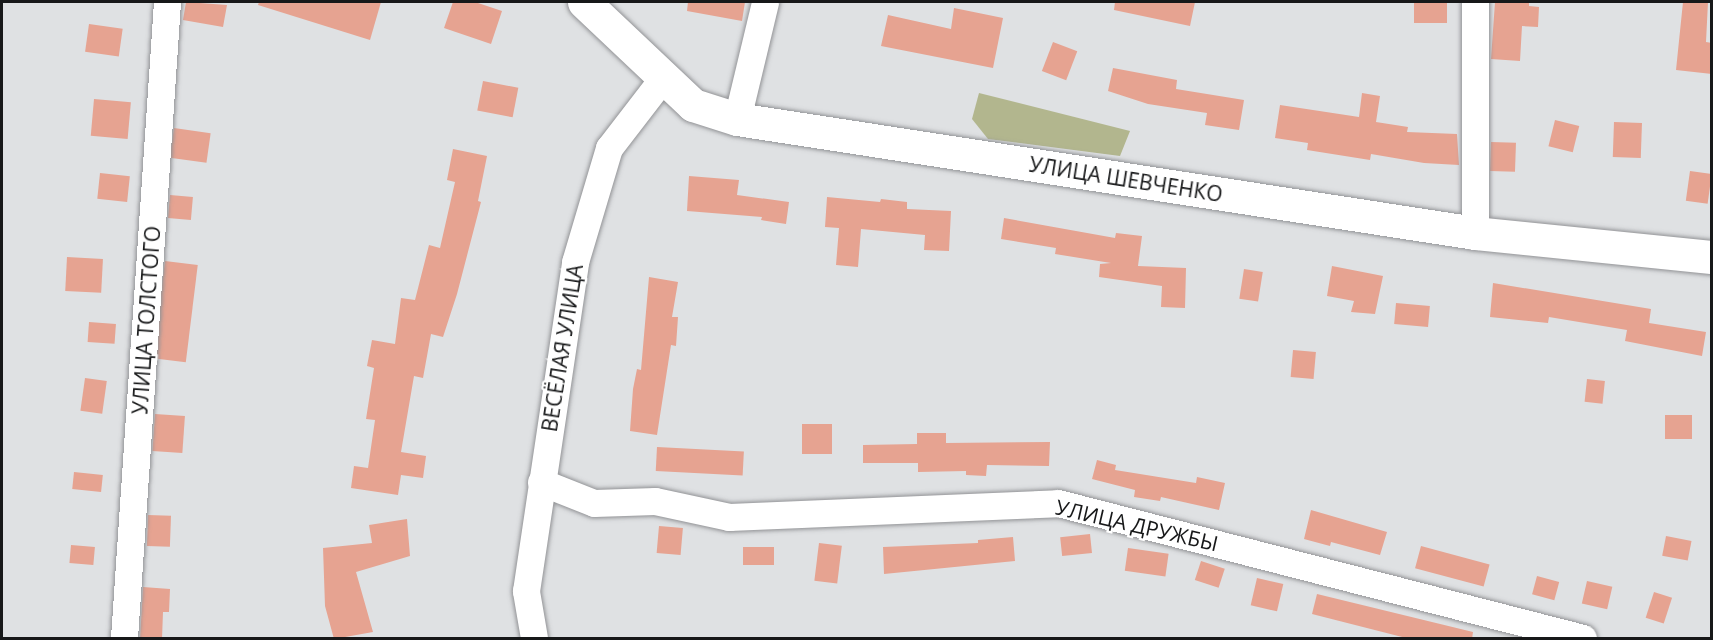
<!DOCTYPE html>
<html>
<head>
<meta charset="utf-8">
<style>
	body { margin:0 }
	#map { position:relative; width:1713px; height:640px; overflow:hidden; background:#dfe1e3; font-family:"Open Sans",sans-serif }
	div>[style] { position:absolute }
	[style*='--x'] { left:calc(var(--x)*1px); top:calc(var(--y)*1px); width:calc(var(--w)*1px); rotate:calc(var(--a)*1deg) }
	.green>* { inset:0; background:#b2b68e }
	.building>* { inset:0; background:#e6a391; transform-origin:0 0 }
	.roads { filter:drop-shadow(0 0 2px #929396) drop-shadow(0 0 2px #929396) }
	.street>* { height:27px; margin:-13.5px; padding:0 13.5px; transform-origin:13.5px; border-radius:13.5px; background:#fff }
	.secondary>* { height:33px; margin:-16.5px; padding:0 16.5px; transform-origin:16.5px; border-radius:16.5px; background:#fff }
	span { translate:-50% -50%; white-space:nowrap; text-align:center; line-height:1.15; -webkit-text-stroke:4.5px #fff; paint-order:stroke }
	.street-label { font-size:21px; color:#171819 }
	.frame { position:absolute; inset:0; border:3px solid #171819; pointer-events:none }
</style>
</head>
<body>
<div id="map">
	<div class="green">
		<div style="clip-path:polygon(979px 93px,1130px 131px,1120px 156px,988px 139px,972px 119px)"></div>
	</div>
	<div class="building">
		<div style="clip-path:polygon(186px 2px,227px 5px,223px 27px,183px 20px)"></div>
		<div style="clip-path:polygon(259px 2px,381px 2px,370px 40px,258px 5px)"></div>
		<div style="clip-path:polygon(453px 2px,475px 2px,502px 11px,491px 44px,444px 28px)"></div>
		<div style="clip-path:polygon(688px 2px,745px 2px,742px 21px,687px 11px)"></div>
		<div style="clip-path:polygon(1115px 2px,1195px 2px,1190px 26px,1114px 10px)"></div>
		<div style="left:1414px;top:2px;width:33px;height:21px"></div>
		<div style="clip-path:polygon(1495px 2px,1529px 2px,1529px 6px,1539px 7px,1538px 27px,1522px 26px,1520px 61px,1491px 59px)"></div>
		<div style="clip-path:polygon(1683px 2px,1708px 2px,1706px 42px,1712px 43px,1712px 74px,1676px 70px)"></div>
		<div style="clip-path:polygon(954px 8px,1003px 18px,993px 68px,881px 46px,888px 15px,951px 29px)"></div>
		<div style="left:89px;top:24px;width:34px;height:28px;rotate:8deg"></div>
		<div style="left:1053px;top:42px;width:26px;height:31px;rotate:21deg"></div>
		<div style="clip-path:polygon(1113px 68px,1177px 80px,1176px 89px,1244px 100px,1239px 130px,1205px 125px,1207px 113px,1148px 104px,1108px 91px)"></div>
		<div style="left:483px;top:81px;width:36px;height:30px;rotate:11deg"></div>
		<div style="clip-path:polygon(1362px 93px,1380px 96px,1376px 122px,1408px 127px,1407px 132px,1457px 134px,1459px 165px,1424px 163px,1371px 154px,1370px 160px,1307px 150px,1308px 143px,1275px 138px,1280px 105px,1359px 117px)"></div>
		<div style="left:94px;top:99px;width:37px;height:37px;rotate:5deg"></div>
		<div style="left:1555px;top:120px;width:25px;height:27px;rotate:14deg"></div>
		<div style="left:1614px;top:122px;width:28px;height:35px;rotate:2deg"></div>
		<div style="left:174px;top:128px;width:37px;height:30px;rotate:8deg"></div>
		<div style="left:1491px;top:142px;width:25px;height:29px;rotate:2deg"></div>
		<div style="clip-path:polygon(453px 149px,487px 156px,478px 201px,481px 202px,457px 294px,443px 337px,431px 334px,423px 378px,414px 376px,401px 452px,426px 456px,423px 478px,401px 475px,398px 495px,351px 488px,354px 466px,368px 468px,375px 420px,366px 419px,374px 368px,367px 366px,372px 340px,395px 344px,401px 298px,415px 300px,429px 245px,440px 248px,455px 182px,447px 180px)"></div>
		<div style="left:1690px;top:171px;width:22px;height:30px;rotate:8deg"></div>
		<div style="left:100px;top:173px;width:30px;height:26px;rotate:6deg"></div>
		<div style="clip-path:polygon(689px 176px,739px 180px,737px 195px,789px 202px,786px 224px,761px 220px,762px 217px,687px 211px)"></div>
		<div style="left:170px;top:195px;width:23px;height:23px;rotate:5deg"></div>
		<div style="clip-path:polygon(827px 197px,880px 202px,881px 199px,907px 202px,907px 209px,951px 211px,949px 251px,924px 250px,925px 235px,861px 229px,858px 267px,836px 265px,839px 228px,825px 227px)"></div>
		<div style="clip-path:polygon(1004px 218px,1115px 238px,1116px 233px,1142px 236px,1138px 266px,1186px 268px,1185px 308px,1161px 307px,1162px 286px,1099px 277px,1100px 264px,1111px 263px,1055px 254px,1056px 248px,1001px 239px)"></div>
		<div style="left:67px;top:257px;width:36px;height:34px;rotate:3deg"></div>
		<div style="left:165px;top:261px;width:33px;height:98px;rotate:7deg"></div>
		<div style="clip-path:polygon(1332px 266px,1383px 276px,1375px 314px,1351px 312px,1354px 301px,1327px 296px)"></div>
		<div style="left:1244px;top:269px;width:19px;height:30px;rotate:9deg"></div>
		<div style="clip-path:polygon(649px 277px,678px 282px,672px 317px,678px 317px,676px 346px,671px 345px,657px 435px,630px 431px,633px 389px,637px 369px,641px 370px)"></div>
		<div style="clip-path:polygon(1493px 283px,1651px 309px,1649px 323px,1706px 332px,1702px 356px,1625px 341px,1627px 330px,1549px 317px,1548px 323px,1490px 317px)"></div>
		<div style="left:1396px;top:303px;width:34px;height:21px;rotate:5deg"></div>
		<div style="left:89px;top:322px;width:27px;height:20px;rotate:4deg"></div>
		<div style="left:1293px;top:350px;width:23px;height:27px;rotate:5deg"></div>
		<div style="left:85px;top:378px;width:22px;height:33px;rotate:8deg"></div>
		<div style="left:1587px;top:379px;width:18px;height:23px;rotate:6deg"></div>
		<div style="left:155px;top:414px;width:30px;height:37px;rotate:4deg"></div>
		<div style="left:1665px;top:415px;width:27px;height:24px"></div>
		<div style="left:802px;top:424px;width:30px;height:30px"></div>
		<div style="clip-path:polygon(917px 433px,946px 433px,946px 443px,1050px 442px,1049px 466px,987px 465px,986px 476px,966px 475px,966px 471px,918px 472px,918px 463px,863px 463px,863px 445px,917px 444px)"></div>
		<div style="left:657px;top:447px;width:87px;height:24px;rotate:3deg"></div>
		<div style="clip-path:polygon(1097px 460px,1116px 465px,1115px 470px,1196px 483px,1197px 477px,1225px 483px,1219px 510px,1161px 497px,1160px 501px,1134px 497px,1135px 490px,1092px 479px)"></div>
		<div style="left:74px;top:472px;width:29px;height:17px;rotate:6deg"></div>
		<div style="clip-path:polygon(1311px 510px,1387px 532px,1380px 555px,1331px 542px,1330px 546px,1304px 539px)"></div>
		<div style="left:148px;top:515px;width:23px;height:31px;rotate:2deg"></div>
		<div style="clip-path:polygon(407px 519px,410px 556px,356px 572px,373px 632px,334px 639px,325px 606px,323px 548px,372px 543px,369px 525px)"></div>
		<div style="left:659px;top:526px;width:24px;height:27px;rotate:5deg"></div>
		<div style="left:1090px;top:534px;width:19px;height:30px;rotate:84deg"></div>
		<div style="left:1666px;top:536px;width:26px;height:20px;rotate:11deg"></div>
		<div style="clip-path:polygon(1013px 537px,1015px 561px,884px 574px,883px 547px,978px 543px,978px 540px)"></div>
		<div style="left:819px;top:543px;width:23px;height:38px;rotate:7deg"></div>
		<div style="left:71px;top:545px;width:24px;height:18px;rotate:5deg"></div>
		<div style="left:1421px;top:546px;width:71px;height:23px;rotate:15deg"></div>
		<div style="left:743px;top:547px;width:31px;height:18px"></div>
		<div style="left:1128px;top:548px;width:41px;height:23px;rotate:8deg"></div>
		<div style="left:1201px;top:561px;width:25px;height:20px;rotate:18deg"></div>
		<div style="left:1537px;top:576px;width:23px;height:19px;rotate:15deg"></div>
		<div style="left:1257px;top:578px;width:27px;height:28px;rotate:13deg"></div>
		<div style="left:1587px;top:581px;width:26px;height:23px;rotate:13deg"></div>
		<div style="clip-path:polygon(143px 587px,170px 589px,169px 612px,163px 612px,162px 639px,140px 639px)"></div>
		<div style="left:1654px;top:592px;width:19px;height:27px;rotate:18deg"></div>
		<div style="clip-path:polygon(1317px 594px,1473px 632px,1472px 639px,1410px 639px,1312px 614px)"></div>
	</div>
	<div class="roads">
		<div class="street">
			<div style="--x:1475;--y:2;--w:231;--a:90"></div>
			<div style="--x:737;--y:119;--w:120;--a:-76.5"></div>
			<div style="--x:541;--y:482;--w:57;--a:21.6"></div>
			<div style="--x:594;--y:503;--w:61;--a:-1.9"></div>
			<div style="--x:655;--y:501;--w:76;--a:12.2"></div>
			<div style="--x:729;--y:517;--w:329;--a:-2.4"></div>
			<div style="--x:1058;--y:503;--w:542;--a:14.42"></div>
			<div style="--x:124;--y:638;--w:637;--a:-86.13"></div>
			<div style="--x:534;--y:638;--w:48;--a:-99.7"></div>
			<div style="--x:526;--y:591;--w:333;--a:-81.5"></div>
			<div style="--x:575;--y:262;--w:119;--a:-73.4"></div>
			<div style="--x:609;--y:148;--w:88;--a:-52.4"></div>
		</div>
		<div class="secondary">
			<div style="--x:584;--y:2;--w:150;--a:43.4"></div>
			<div style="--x:693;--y:105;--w:46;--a:17.7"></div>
			<div style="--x:737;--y:119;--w:747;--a:8.78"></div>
			<div style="--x:1475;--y:233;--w:238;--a:5.8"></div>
		</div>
	</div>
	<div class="street-label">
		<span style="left:1126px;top:179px;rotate:9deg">УЛИЦА ШЕВЧЕНКО</span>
		<span style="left:146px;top:320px;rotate:-86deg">УЛИЦА ТОЛСТОГО</span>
		<span style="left:562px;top:348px;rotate:-81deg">ВЕСЁЛАЯ УЛИЦА</span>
		<span style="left:1137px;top:525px;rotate:13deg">УЛИЦА ДРУЖБЫ</span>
	</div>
	<div class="frame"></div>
</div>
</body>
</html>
